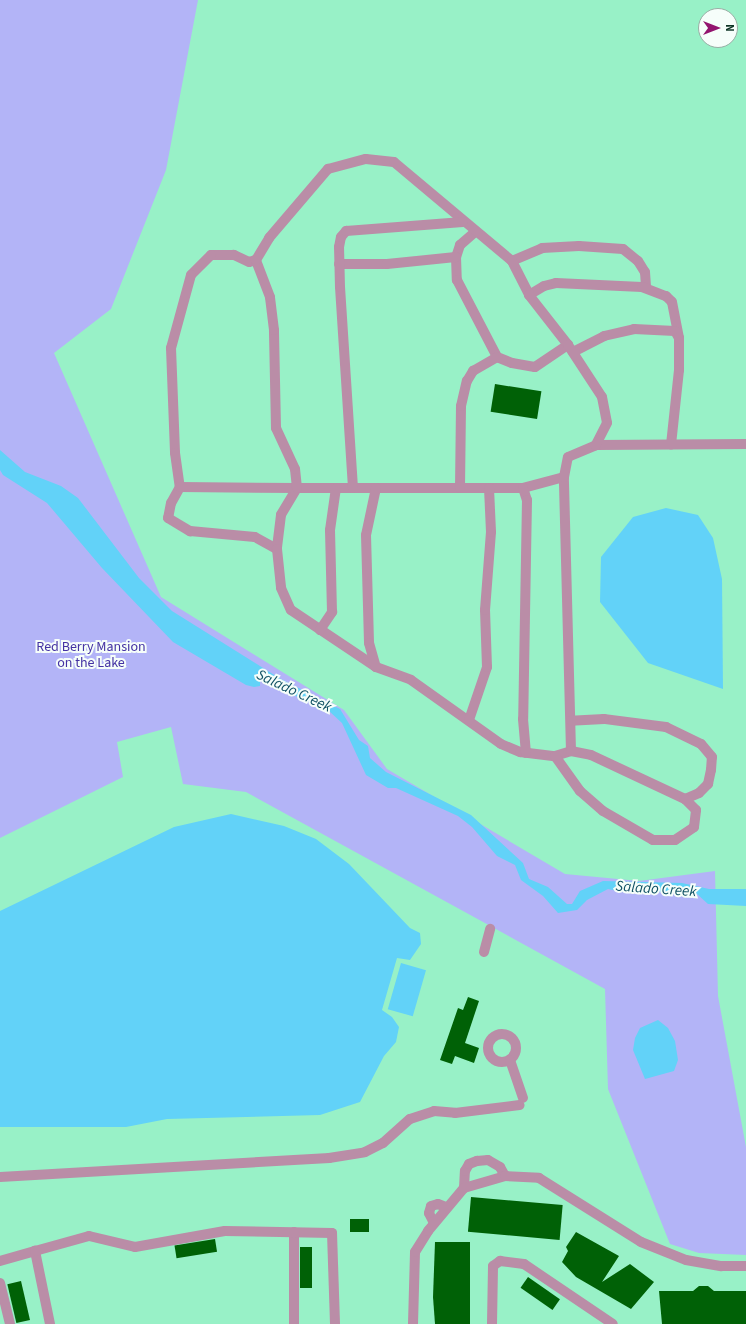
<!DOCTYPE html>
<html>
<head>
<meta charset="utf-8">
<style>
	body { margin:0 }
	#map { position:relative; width:746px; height:1324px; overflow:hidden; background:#98f1c7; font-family:"Source Sans 3",sans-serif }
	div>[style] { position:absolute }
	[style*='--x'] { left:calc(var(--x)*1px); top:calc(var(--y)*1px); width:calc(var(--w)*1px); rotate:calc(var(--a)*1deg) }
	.green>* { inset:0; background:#b3b4f7 }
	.water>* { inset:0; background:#62d2f8; transform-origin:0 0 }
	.building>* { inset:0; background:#006106; transform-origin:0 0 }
	.minor>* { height:10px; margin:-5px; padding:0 5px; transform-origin:5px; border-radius:5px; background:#ba8da7 }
	.minor>.ring { margin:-5px; padding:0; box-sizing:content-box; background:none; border:10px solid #ba8da7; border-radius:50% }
	span { translate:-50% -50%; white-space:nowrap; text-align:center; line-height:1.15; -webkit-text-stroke:4px #f6fefa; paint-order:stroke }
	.park-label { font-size:14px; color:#4432a3 }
	.water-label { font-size:15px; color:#105164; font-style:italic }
	.north { position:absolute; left:698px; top:8px; width:40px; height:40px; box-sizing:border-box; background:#f6fefa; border:1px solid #99aea5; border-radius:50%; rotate:90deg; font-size:11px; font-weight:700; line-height:16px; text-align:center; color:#0e3525 }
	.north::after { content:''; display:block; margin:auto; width:14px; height:18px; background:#93156f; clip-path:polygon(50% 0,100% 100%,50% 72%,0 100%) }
</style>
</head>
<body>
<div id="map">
	<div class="green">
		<div style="clip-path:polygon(0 0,198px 0,166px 170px,111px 309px,54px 353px,161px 597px,344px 710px,387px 769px,565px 874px,639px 881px,715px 871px,718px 996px,746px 1147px,746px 1255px,699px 1253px,670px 1244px,608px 1089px,605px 989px,246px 792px,183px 784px,171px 727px,117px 742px,123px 777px,0 838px)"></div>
	</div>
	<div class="water">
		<div style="clip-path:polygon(0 450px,25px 472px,61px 486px,78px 498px,139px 578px,172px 611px,279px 678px,340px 709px,359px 740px,368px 746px,370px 758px,386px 772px,471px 815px,523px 863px,529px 879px,548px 887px,567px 904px,572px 904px,580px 891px,603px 881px,682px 883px,709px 889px,746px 889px,746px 906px,708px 904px,697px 894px,685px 891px,627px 893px,608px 889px,587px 900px,577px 910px,558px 913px,543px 896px,521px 880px,515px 865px,497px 856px,472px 827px,458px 816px,396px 788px,388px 788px,366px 775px,342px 723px,329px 711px,265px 682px,260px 681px,260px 686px,254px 687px,246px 685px,173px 642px,102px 568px,47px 503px,3px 475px,0 470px)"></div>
		<div style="clip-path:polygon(666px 508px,698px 515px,713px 538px,722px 579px,723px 689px,648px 663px,600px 602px,601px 557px,633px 517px)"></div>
		<div style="clip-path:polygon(231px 814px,284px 826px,316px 839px,349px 864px,410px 928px,420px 933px,421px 944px,410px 960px,397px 958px,382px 1010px,392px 1017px,399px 1027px,396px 1042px,384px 1056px,360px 1102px,320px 1115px,167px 1119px,126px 1127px,0 1127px,0 911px,174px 827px)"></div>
		<div style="left:401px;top:963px;width:26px;height:48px;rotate:16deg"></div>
		<div style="clip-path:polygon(658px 1020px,668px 1028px,675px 1041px,678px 1060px,674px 1071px,645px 1079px,633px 1050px,635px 1038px,640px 1028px)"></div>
	</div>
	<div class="building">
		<div style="left:495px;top:384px;width:47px;height:28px;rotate:9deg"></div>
		<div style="clip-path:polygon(468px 997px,479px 1001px,465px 1043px,479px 1048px,474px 1063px,455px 1056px,452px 1064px,440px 1060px,458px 1008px,463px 1010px)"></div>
		<div style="left:471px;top:1197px;width:92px;height:35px;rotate:5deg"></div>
		<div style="left:350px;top:1219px;width:19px;height:13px"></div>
		<div style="clip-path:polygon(576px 1232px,619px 1256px,602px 1282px,630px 1264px,654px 1282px,631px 1309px,576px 1277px,562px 1262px,568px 1251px,566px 1247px)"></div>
		<div style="left:215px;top:1239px;width:13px;height:41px;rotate:81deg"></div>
		<div style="clip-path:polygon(435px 1242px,470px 1242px,470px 1324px,435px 1324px,433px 1297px)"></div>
		<div style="left:300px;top:1247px;width:12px;height:41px"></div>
		<div style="left:528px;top:1277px;width:39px;height:13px;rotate:35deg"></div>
		<div style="left:21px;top:1281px;width:40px;height:14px;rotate:77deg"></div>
		<div style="clip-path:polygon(699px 1286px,708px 1286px,714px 1291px,746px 1291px,746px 1324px,662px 1324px,659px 1291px,693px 1291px)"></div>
	</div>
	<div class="minor">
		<div style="--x:475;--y:232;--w:20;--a:139"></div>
		<div style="--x:460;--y:245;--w:13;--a:108"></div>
		<div style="--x:456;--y:257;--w:23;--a:88"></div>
		<div style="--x:457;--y:280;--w:87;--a:62.5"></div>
		<div style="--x:497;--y:357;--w:16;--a:22"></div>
		<div style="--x:512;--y:363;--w:23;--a:10"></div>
		<div style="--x:535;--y:367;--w:40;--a:-34"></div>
		<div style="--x:256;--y:260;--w:7;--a:164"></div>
		<div style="--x:249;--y:262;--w:17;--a:-155"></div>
		<div style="--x:234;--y:255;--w:23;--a:180"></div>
		<div style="--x:211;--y:255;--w:28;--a:135"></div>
		<div style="--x:191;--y:275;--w:76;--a:105.3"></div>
		<div style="--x:171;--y:348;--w:105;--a:87.8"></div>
		<div style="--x:175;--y:453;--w:34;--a:82"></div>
		<div style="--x:180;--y:487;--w:18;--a:119"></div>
		<div style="--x:171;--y:503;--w:15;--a:101"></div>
		<div style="--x:168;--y:518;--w:26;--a:31"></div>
		<div style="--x:190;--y:531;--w:65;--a:5.3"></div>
		<div style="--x:255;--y:537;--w:25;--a:29"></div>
		<div style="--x:512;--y:261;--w:33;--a:-23"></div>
		<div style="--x:542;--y:248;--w:37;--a:-3"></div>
		<div style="--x:579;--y:246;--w:44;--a:3.9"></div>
		<div style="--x:623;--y:249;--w:19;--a:39"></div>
		<div style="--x:638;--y:261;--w:13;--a:58"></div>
		<div style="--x:645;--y:272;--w:16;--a:86"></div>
		<div style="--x:339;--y:264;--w:48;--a:0"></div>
		<div style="--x:387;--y:264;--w:69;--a:-5.8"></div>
		<div style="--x:529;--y:295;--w:17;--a:-31"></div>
		<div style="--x:544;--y:286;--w:12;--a:-14"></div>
		<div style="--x:556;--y:283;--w:86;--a:2.7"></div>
		<div style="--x:642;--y:287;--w:26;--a:21"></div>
		<div style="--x:666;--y:296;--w:8;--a:45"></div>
		<div style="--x:672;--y:302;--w:37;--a:79"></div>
		<div style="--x:573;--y:352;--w:35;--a:-27"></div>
		<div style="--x:604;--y:336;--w:31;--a:-13"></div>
		<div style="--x:634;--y:329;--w:41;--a:2.8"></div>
		<div style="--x:675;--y:331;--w:8;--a:60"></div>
		<div style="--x:679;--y:338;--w:32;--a:90"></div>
		<div style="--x:679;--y:370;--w:75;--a:96.1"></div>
		<div style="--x:564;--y:477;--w:42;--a:165"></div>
		<div style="--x:523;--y:488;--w:226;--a:180"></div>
		<div style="--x:297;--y:488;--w:31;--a:121"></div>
		<div style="--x:281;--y:515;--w:34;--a:97"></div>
		<div style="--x:277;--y:549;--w:39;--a:84"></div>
		<div style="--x:281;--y:588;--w:24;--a:66"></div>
		<div style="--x:291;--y:610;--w:102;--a:33.8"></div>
		<div style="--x:376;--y:667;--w:37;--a:20"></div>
		<div style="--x:411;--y:680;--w:110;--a:35.4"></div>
		<div style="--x:501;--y:744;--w:21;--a:23"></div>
		<div style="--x:520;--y:752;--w:35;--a:7"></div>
		<div style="--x:555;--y:756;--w:17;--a:-17"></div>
		<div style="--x:571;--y:751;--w:274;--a:-91.5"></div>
		<div style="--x:564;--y:477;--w:20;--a:-79"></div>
		<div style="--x:568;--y:457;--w:30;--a:-23"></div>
		<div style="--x:596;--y:445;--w:150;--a:-0.4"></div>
		<div style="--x:180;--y:487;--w:117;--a:0.5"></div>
		<div style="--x:297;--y:488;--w:19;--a:-96"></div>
		<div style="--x:295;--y:469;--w:45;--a:-114.9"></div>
		<div style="--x:276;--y:428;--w:98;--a:-91.2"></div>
		<div style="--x:274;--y:330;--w:33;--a:-97"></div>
		<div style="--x:270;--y:297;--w:40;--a:-111"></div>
		<div style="--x:256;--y:260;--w:26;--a:-59"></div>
		<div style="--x:269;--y:238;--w:91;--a:-49.5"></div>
		<div style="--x:328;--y:169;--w:39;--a:-15"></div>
		<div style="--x:366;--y:159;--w:28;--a:6"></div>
		<div style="--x:394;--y:162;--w:154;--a:40"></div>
		<div style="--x:512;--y:261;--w:38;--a:63"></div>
		<div style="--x:529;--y:295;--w:63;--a:52"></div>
		<div style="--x:568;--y:345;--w:62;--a:56.8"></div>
		<div style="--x:602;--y:397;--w:26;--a:79"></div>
		<div style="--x:607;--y:423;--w:25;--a:117"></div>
		<div style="--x:353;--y:488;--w:201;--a:-93.7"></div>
		<div style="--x:340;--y:287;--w:40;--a:-91.4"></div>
		<div style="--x:339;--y:247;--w:10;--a:-79"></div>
		<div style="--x:341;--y:237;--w:8;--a:-50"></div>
		<div style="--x:346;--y:231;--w:117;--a:-4.4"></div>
		<div style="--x:376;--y:488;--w:48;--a:102"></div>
		<div style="--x:366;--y:535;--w:108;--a:88.4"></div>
		<div style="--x:369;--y:643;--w:25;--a:74"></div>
		<div style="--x:460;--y:488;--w:82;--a:-89.3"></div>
		<div style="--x:461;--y:406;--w:26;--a:-77"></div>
		<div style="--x:467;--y:381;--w:12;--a:-59"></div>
		<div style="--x:473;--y:371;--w:28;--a:-30"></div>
		<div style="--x:523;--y:488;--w:13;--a:72"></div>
		<div style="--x:527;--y:500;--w:219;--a:91"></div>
		<div style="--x:523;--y:719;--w:34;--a:85"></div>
		<div style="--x:320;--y:630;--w:22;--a:-56"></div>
		<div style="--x:332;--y:612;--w:82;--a:-91.4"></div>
		<div style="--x:330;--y:530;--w:42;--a:-81.9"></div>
		<div style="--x:469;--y:720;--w:56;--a:-71.2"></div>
		<div style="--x:487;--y:667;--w:57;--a:-92"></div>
		<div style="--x:485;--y:610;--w:78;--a:-85.6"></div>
		<div style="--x:491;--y:532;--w:44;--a:-92.6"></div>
		<div style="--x:571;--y:751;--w:20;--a:11"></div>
		<div style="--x:591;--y:755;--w:104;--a:25.1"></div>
		<div style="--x:685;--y:799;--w:15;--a:-23"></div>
		<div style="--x:699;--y:793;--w:13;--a:-45"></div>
		<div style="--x:708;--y:784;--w:14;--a:-78"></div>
		<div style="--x:711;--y:770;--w:13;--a:-86"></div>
		<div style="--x:712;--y:757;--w:17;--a:-130"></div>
		<div style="--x:701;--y:744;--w:39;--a:-154"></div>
		<div style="--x:666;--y:727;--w:63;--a:-172.6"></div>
		<div style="--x:604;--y:719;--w:33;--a:177"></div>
		<div style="--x:555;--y:756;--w:43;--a:54.5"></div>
		<div style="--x:580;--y:791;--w:30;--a:41"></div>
		<div style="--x:603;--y:811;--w:58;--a:30.1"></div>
		<div style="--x:653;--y:840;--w:22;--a:0"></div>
		<div style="--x:675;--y:840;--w:23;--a:-34"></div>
		<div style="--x:694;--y:827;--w:17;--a:-83"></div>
		<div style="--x:696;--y:810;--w:16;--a:-135"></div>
		<div style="--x:484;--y:952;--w:24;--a:-75"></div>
		<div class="ring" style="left:488px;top:1034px;width:18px;height:18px"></div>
		<div style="--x:510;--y:1060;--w:40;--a:71.1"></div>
		<div style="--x:0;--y:1177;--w:330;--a:-3.3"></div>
		<div style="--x:329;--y:1158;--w:36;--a:-9"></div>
		<div style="--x:365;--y:1152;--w:20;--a:-27"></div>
		<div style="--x:383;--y:1143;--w:36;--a:-42"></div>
		<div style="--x:410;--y:1119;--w:25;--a:-18"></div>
		<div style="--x:434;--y:1111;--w:21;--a:5"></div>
		<div style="--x:455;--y:1113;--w:65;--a:-7"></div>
		<div style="--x:464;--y:1188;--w:17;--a:-87"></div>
		<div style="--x:465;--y:1171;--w:8;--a:-60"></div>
		<div style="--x:469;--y:1164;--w:9;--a:-21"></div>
		<div style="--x:477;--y:1161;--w:11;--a:-5"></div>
		<div style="--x:488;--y:1160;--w:14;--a:30"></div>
		<div style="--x:500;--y:1167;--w:10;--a:61"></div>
		<div style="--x:434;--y:1223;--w:11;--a:-117"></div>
		<div style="--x:429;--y:1213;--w:7;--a:-74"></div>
		<div style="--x:431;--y:1206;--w:7;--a:-16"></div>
		<div style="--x:438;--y:1204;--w:9;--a:21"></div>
		<div style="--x:294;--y:1232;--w:92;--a:90"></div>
		<div style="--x:0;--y:1261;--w:36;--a:-16"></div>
		<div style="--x:0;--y:1283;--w:42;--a:76.3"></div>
		<div style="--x:50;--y:1324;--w:75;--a:-101.6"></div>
		<div style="--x:35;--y:1251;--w:56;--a:-15.5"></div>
		<div style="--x:89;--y:1236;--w:47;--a:13.4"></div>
		<div style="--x:135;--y:1247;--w:91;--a:-10.1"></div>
		<div style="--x:225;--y:1231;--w:107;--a:1.1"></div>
		<div style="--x:332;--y:1233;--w:91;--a:88.1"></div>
		<div style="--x:413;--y:1324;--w:72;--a:-88.4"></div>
		<div style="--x:415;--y:1252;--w:25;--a:-58"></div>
		<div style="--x:428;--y:1231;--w:56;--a:-50.1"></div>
		<div style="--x:464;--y:1188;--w:43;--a:-16.3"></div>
		<div style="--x:505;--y:1176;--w:34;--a:3"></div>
		<div style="--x:539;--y:1178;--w:120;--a:32.1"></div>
		<div style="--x:641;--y:1242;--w:48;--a:21.8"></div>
		<div style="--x:686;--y:1260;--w:36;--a:10"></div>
		<div style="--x:721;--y:1266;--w:25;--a:0"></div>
		<div style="--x:492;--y:1324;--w:58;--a:-89"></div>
		<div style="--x:493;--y:1266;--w:9;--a:-36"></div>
		<div style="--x:500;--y:1261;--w:24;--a:7"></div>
		<div style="--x:524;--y:1264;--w:107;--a:34"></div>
	</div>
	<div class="park-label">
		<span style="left:91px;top:655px">Red Berry Mansion<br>on the Lake</span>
	</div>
	<div class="water-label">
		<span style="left:294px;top:691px;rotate:25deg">Salado Creek</span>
		<span style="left:656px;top:889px;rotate:4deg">Salado Creek</span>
	</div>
	<div class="north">N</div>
</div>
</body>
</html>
